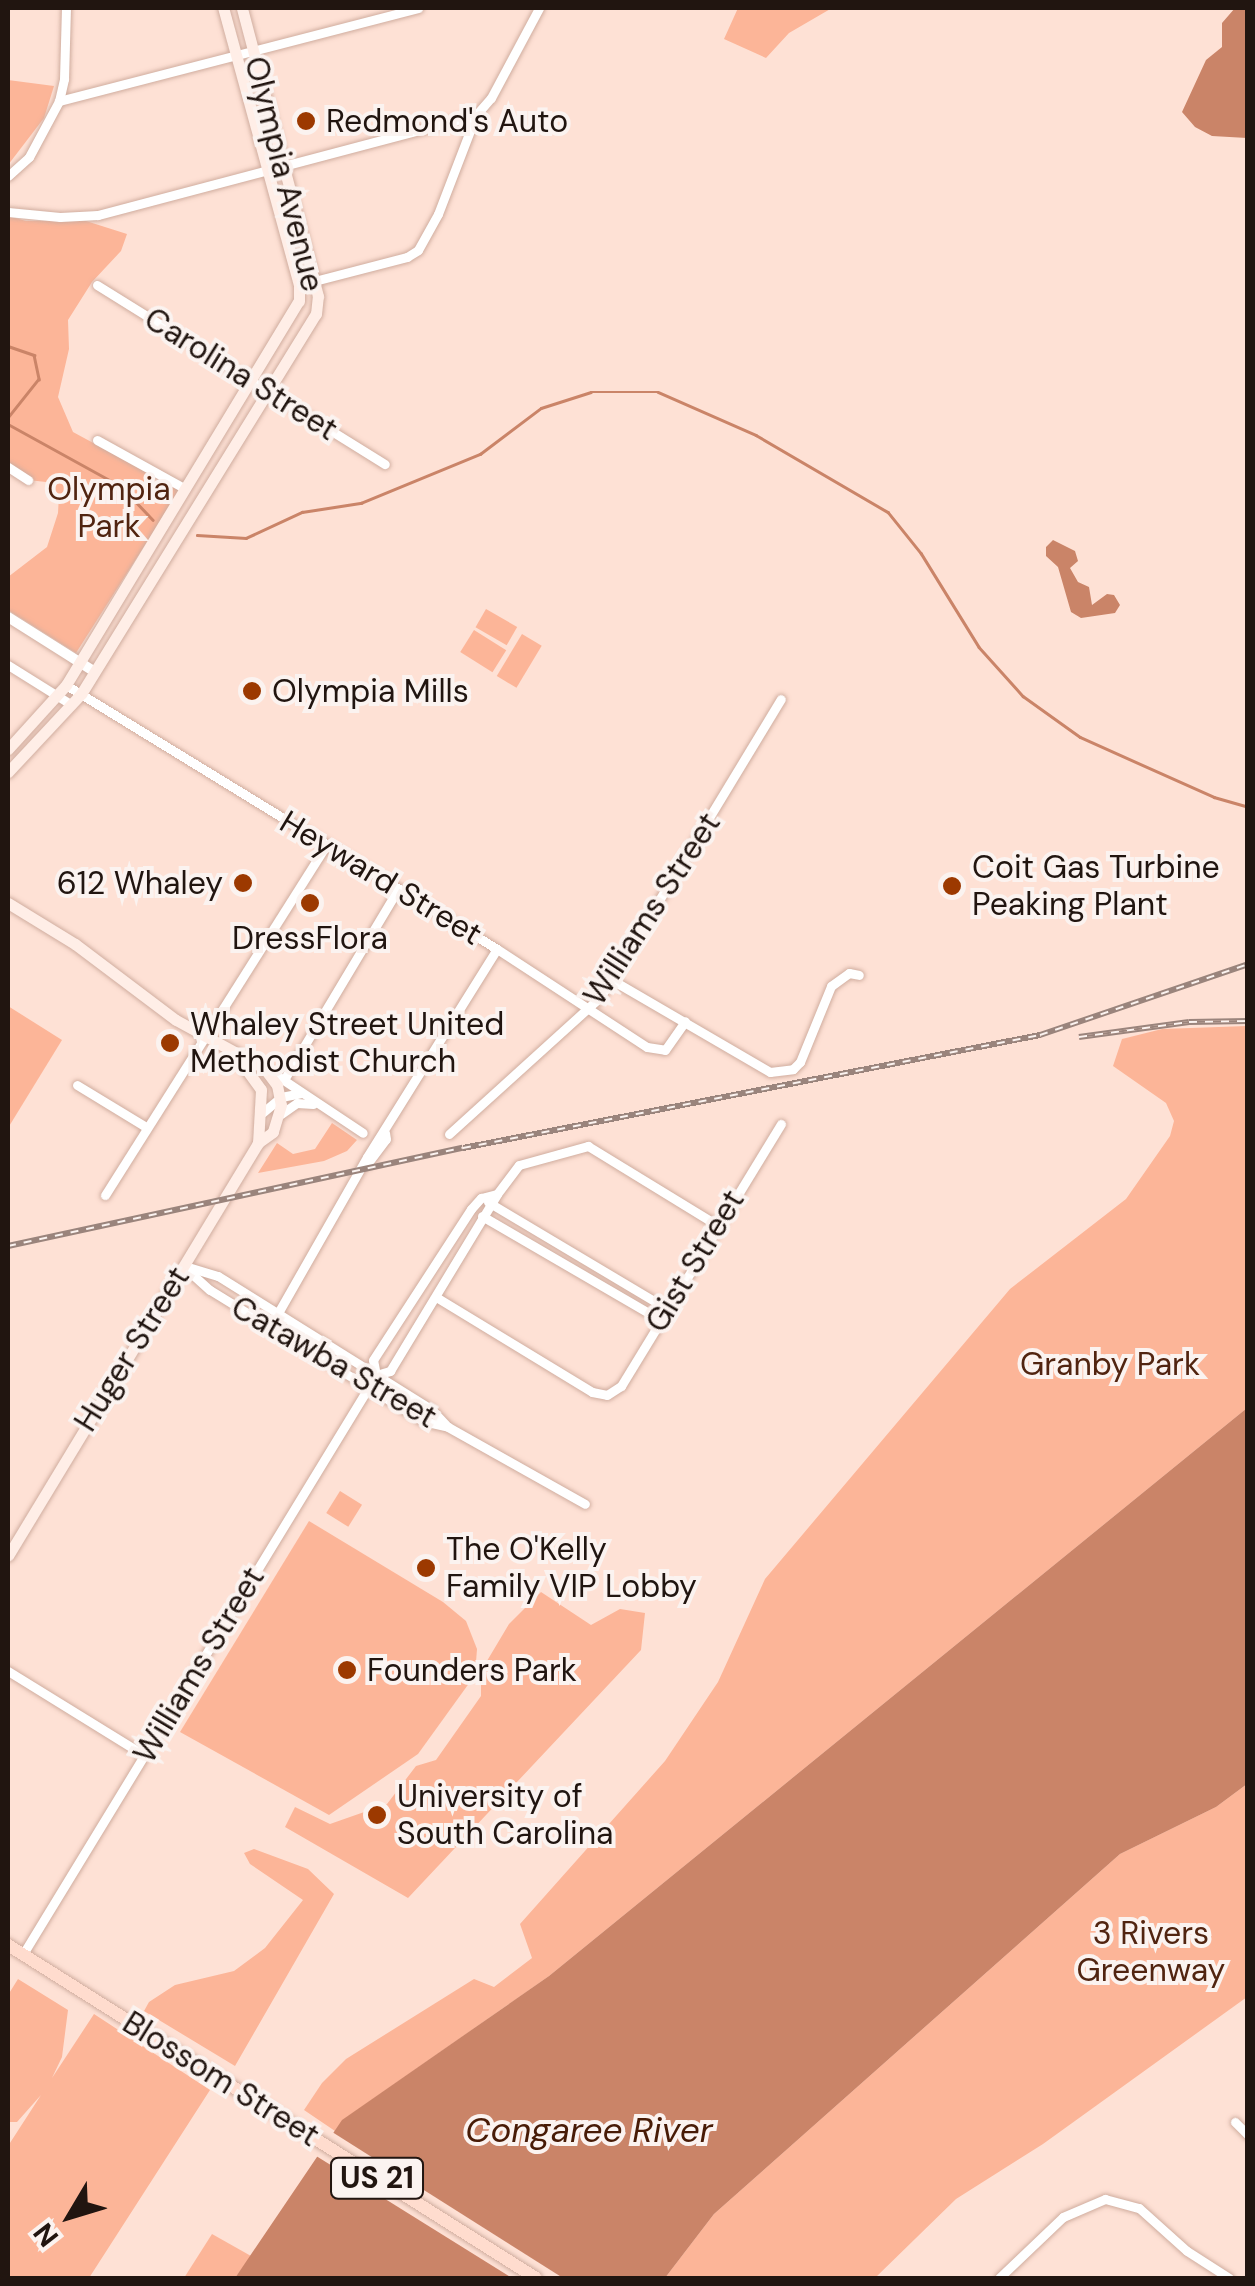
<!DOCTYPE html>
<html>
<head>
<meta charset="utf-8">
<style>
	body { margin:0 }
	#map { position:relative; width:1255px; height:2286px; overflow:hidden; background:#fee1d5; font-family:"DM Sans",sans-serif }
	div>[style] { position:absolute }
	[style*='--x'] { left:calc(var(--x)*1px); top:calc(var(--y)*1px); width:calc(var(--w)*1px); rotate:calc(var(--a)*1deg) }
	.green>* { inset:0; background:#fcb598; transform-origin:0 0 }
	.water>* { inset:0; background:#ca8468 }
	.pier>* { inset:0; background:#fee1d5 }
	.stream>* { height:2.5px; margin:-1.25px; padding:0 1.25px; transform-origin:1.25px; border-radius:1.25px; background:#ca8468 }
	.roads { filter:drop-shadow(0 0 2px #d0ad9f) drop-shadow(0 0 2px #d0ad9f) }
	.minor>* { height:9px; margin:-4.5px; padding:0 4.5px; transform-origin:4.5px; border-radius:4.5px; background:#fff }
	.tertiary>* { height:10px; margin:-5px; padding:0 5px; transform-origin:5px; border-radius:5px; background:#fff }
	.secondary>* { height:11px; margin:-5.5px; padding:0 5.5px; transform-origin:5.5px; border-radius:5.5px; background:#ffeee7 }
	.primary>* { height:12px; margin:-6px; padding:0 6px; transform-origin:6px; border-radius:6px; background:#ffdcce }
	.rail>* { height:6px; margin-top:-3px; transform-origin:0; background:repeating-linear-gradient(90deg,#fbf3f0 0 8px,#9a847c 0 16px); box-sizing:border-box; border-block:2px solid #9a847c }
	.dots>* { width:28px; height:28px; translate:-50% -50%; box-sizing:border-box; border:5px solid #fbf3f0; border-radius:50% }
	span { translate:-50% -50%; white-space:nowrap; text-align:center; line-height:1.15; -webkit-text-stroke:8px #fbf3f0; paint-order:stroke }
	.shield-label span { padding:2px 8px; background:#fbf3f0; border:2px solid; border-radius:8px; -webkit-text-stroke-width:0 }
	.shield-label { font-size:30px; color:#211510; font-weight:700 }
	.poi-label { font-size:32px; color:#211510 }
	.left { translate:0 -50%; text-align:left }
	.right { translate:-100% -50%; text-align:right }
	.street-label { font-size:32px; color:#211510 }
	.park-label { font-size:32px; color:#512410 }
	.water-label { font-size:35px; color:#481b06; font-style:italic }
	.frame { position:absolute; inset:0; border:10px solid #211510; pointer-events:none }
	.north { position:absolute; left:20px; top:2166px; width:100px; height:100px; -webkit-text-stroke:8px #fbf3f0; paint-order:stroke; rotate:232deg; font-size:28px; font-weight:700; line-height:40px; text-align:center; color:#211510 }
	.north::after { content:''; display:block; margin:auto; width:35px; height:45px; background:#211510; clip-path:polygon(50% 0,100% 100%,50% 72%,0 100%) }
</style>
</head>
<body>
<div id="map">
	<div class="green">
		<div style="clip-path:polygon(738px 8px,832px 8px,789px 33px,766px 58px,724px 39px)"></div>
		<div style="clip-path:polygon(8px 80px,54px 86px,44px 118px,8px 165px)"></div>
		<div style="clip-path:polygon(8px 216px,26px 221px,86px 221px,127px 234px,121px 251px,92px 282px,68px 320px,69px 349px,58px 397px,73px 432px,154px 476px,155px 483px,164px 489px,173px 484px,180px 490px,76px 653px,8px 610px,8px 577px,47px 547px,58px 513px,59px 495px,46px 482px,28px 480px,8px 467px)"></div>
		<div style="left:486px;top:609px;width:36px;height:21px;rotate:30deg"></div>
		<div style="left:474px;top:630px;width:38px;height:26px;rotate:32deg"></div>
		<div style="left:522px;top:634px;width:23px;height:49px;rotate:31deg"></div>
		<div style="clip-path:polygon(8px 1006px,62px 1040px,8px 1128px)"></div>
		<div style="clip-path:polygon(1247px 1026px,1247px 1408px,549px 1976px,343px 2120px,335px 2131px,304px 2110px,322px 2083px,346px 2059px,474px 1979px,494px 1987px,532px 1958px,520px 1924px,665px 1761px,718px 1682px,765px 1579px,1010px 1289px,1126px 1199px,1170px 1136px,1174px 1121px,1166px 1103px,1113px 1066px,1122px 1039px,1162px 1029px)"></div>
		<div style="clip-path:polygon(332px 1123px,357px 1140px,347px 1151px,324px 1161px,258px 1173px,277px 1143px,293px 1154px,315px 1149px)"></div>
		<div style="left:340px;top:1491px;width:26px;height:26px;rotate:32deg"></div>
		<div style="clip-path:polygon(309px 1521px,443px 1602px,466px 1621px,477px 1649px,475px 1675px,418px 1754px,329px 1815px,180px 1732px)"></div>
		<div style="clip-path:polygon(541px 1592px,591px 1625px,620px 1609px,645px 1613px,641px 1650px,408px 1898px,285px 1827px,295px 1807px,330px 1824px,387px 1804px,416px 1766px,436px 1760px,481px 1696px,481px 1671px,509px 1624px)"></div>
		<div style="clip-path:polygon(1247px 1784px,1247px 1997px,1043px 2144px,956px 2199px,875px 2278px,665px 2278px,714px 2214px,1120px 1854px,1216px 1807px)"></div>
		<div style="clip-path:polygon(254px 1849px,308px 1869px,334px 1894px,235px 2066px,144px 2011px,149px 2002px,175px 1985px,234px 1971px,265px 1948px,303px 1900px,250px 1864px,244px 1853px)"></div>
		<div style="clip-path:polygon(18px 1979px,68px 2010px,62px 2057px,52px 2078px,94px 2014px,210px 2090px,89px 2278px,8px 2278px,8px 2146px,41px 2095px,17px 2122px,8px 2122px,8px 1995px)"></div>
		<div style="clip-path:polygon(212px 2234px,251px 2256px,235px 2278px,184px 2278px)"></div>
	</div>
	<div class="water">
		<div style="clip-path:polygon(1235px 8px,1247px 8px,1247px 138px,1212px 136px,1195px 127px,1182px 112px,1206px 60px,1222px 47px,1222px 23px)"></div>
		<div style="clip-path:polygon(1053px 540px,1075px 551px,1078px 561px,1070px 568px,1078px 582px,1089px 587px,1092px 605px,1107px 594px,1114px 595px,1120px 605px,1115px 613px,1081px 618px,1071px 612px,1058px 567px,1046px 556px,1046px 547px)"></div>
		<div style="clip-path:polygon(1247px 1408px,1247px 1784px,1216px 1807px,1120px 1854px,714px 2214px,665px 2278px,235px 2278px,342px 2120px,549px 1976px)"></div>
	</div>
	<div class="pier">
		<div style="clip-path:polygon(329px 2130px,563px 2278px,512px 2278px,313px 2154px)"></div>
	</div>
	<div class="stream">
		<div style="--x:8;--y:346;--w:28;--a:19"></div>
		<div style="--x:34;--y:355;--w:25;--a:78"></div>
		<div style="--x:39;--y:379;--w:50;--a:128.5"></div>
		<div style="--x:8;--y:424;--w:130;--a:28.9"></div>
		<div style="--x:122;--y:487;--w:45;--a:46.8"></div>
		<div style="--x:197;--y:535;--w:49;--a:3.5"></div>
		<div style="--x:246;--y:538;--w:62;--a:-24.9"></div>
		<div style="--x:302;--y:512;--w:60;--a:-8.7"></div>
		<div style="--x:361;--y:503;--w:129;--a:-22.4"></div>
		<div style="--x:480;--y:454;--w:76;--a:-37"></div>
		<div style="--x:541;--y:408;--w:52;--a:-17.7"></div>
		<div style="--x:591;--y:392;--w:67;--a:0"></div>
		<div style="--x:658;--y:392;--w:107;--a:23.7"></div>
		<div style="--x:756;--y:435;--w:153;--a:30.3"></div>
		<div style="--x:888;--y:512;--w:53;--a:51.2"></div>
		<div style="--x:921;--y:553;--w:110;--a:58.3"></div>
		<div style="--x:979;--y:647;--w:66;--a:48.1"></div>
		<div style="--x:1023;--y:696;--w:70;--a:35.7"></div>
		<div style="--x:1080;--y:737;--w:147;--a:24.1"></div>
		<div style="--x:1214;--y:797;--w:35;--a:16"></div>
	</div>
	<div class="roads">
		<div class="minor">
			<div style="--x:59;--y:101;--w:371;--a:-14.5"></div>
			<div style="--x:8;--y:176;--w:28;--a:-42"></div>
			<div style="--x:29;--y:157;--w:64;--a:-61.8"></div>
			<div style="--x:59;--y:101;--w:23;--a:-77"></div>
			<div style="--x:64;--y:79;--w:71;--a:-88.4"></div>
			<div style="--x:8;--y:212;--w:52;--a:5.5"></div>
			<div style="--x:60;--y:217;--w:38;--a:-3"></div>
			<div style="--x:98;--y:215;--w:391;--a:-14.8"></div>
			<div style="--x:97;--y:285;--w:339;--a:31.9"></div>
			<div style="--x:299;--y:285;--w:112;--a:-14.5"></div>
			<div style="--x:407;--y:257;--w:13;--a:-32"></div>
			<div style="--x:418;--y:250;--w:41;--a:-60.9"></div>
			<div style="--x:438;--y:214;--w:106;--a:-69"></div>
			<div style="--x:476;--y:115;--w:23;--a:-49"></div>
			<div style="--x:491;--y:98;--w:102;--a:-61.9"></div>
			<div style="--x:97;--y:440;--w:99;--a:28.9"></div>
			<div style="--x:8;--y:467;--w:24;--a:33"></div>
			<div style="--x:8;--y:665;--w:75;--a:32"></div>
			<div style="--x:66;--y:685;--w:505;--a:31.49"></div>
			<div style="--x:497;--y:949;--w:179;--a:33.2"></div>
			<div style="--x:647;--y:1047;--w:18;--a:9"></div>
			<div style="--x:665;--y:1050;--w:35;--a:-55"></div>
			<div style="--x:612;--y:980;--w:183;--a:30.2"></div>
			<div style="--x:770;--y:1072;--w:23;--a:-7"></div>
			<div style="--x:793;--y:1069;--w:10;--a:-45"></div>
			<div style="--x:800;--y:1062;--w:82;--a:-67.8"></div>
			<div style="--x:831;--y:986;--w:22;--a:-36"></div>
			<div style="--x:849;--y:973;--w:10;--a:11"></div>
			<div style="--x:267;--y:1069;--w:115;--a:33.7"></div>
			<div style="--x:285;--y:1078;--w:220;--a:-59.1"></div>
			<div style="--x:77;--y:1085;--w:81;--a:31.3"></div>
			<div style="--x:262;--y:1113;--w:25;--a:-40"></div>
			<div style="--x:281;--y:1097;--w:21;--a:-11"></div>
			<div style="--x:281;--y:1114;--w:19;--a:-35"></div>
			<div style="--x:297;--y:1103;--w:16;--a:4"></div>
			<div style="--x:449;--y:1134;--w:205;--a:-42.2"></div>
			<div style="--x:601;--y:996;--w:347;--a:-58.8"></div>
			<div style="--x:367;--y:1164;--w:31;--a:-53"></div>
			<div style="--x:386;--y:1139;--w:6;--a:-99"></div>
			<div style="--x:105;--y:1195;--w:413;--a:-57.7"></div>
			<div style="--x:488;--y:1202;--w:207;--a:30.8"></div>
			<div style="--x:482;--y:1216;--w:205;--a:30.2"></div>
			<div style="--x:183;--y:1266;--w:36;--a:42"></div>
			<div style="--x:210;--y:1290;--w:250;--a:31.6"></div>
			<div style="--x:423;--y:1421;--w:26;--a:13"></div>
			<div style="--x:448;--y:1427;--w:157;--a:29.3"></div>
			<div style="--x:188;--y:1267;--w:31;--a:17"></div>
			<div style="--x:218;--y:1276;--w:251;--a:32"></div>
			<div style="--x:431;--y:1409;--w:22;--a:47"></div>
			<div style="--x:436;--y:1297;--w:183;--a:31.3"></div>
			<div style="--x:592;--y:1392;--w:15;--a:11"></div>
			<div style="--x:607;--y:1395;--w:17;--a:-33"></div>
			<div style="--x:621;--y:1386;--w:307;--a:-58.6"></div>
			<div style="--x:270;--y:1327;--w:196;--a:-60.3"></div>
			<div style="--x:367;--y:1157;--w:245;--a:-58"></div>
			<div style="--x:376;--y:1375;--w:15;--a:-101"></div>
			<div style="--x:373;--y:1360;--w:180;--a:-57"></div>
			<div style="--x:471;--y:1209;--w:15;--a:-48"></div>
			<div style="--x:481;--y:1198;--w:16;--a:-14"></div>
			<div style="--x:8;--y:1671;--w:160;--a:31.7"></div>
			<div style="--x:23;--y:1954;--w:678;--a:-58.63"></div>
			<div style="--x:376;--y:1375;--w:15;--a:-16"></div>
			<div style="--x:390;--y:1371;--w:207;--a:-58.8"></div>
			<div style="--x:497;--y:1194;--w:36;--a:-53"></div>
			<div style="--x:519;--y:1165;--w:72;--a:-15.4"></div>
			<div style="--x:588;--y:1146;--w:151;--a:31.5"></div>
			<div style="--x:1235;--y:2122;--w:18;--a:45"></div>
			<div style="--x:999;--y:2278;--w:88;--a:-43.6"></div>
			<div style="--x:1063;--y:2217;--w:46;--a:-23.2"></div>
			<div style="--x:1105;--y:2199;--w:35;--a:15"></div>
			<div style="--x:1139;--y:2208;--w:64;--a:41.9"></div>
			<div style="--x:1187;--y:2251;--w:50;--a:32.7"></div>
		</div>
		<div class="tertiary">
			<div style="--x:8;--y:617;--w:103;--a:32.3"></div>
		</div>
		<div class="secondary">
			<div style="--x:8;--y:749;--w:86;--a:-47.8"></div>
			<div style="--x:66;--y:685;--w:449;--a:-58.8"></div>
			<div style="--x:299;--y:301;--w:16;--a:-90"></div>
			<div style="--x:299;--y:285;--w:287;--a:-105.3"></div>
			<div style="--x:8;--y:772;--w:107;--a:-46.9"></div>
			<div style="--x:81;--y:694;--w:447;--a:-58.3"></div>
			<div style="--x:316;--y:314;--w:18;--a:-84"></div>
			<div style="--x:318;--y:296;--w:298;--a:-104.8"></div>
			<div style="--x:8;--y:903;--w:79;--a:31.5"></div>
			<div style="--x:75;--y:944;--w:126;--a:37"></div>
			<div style="--x:176;--y:1020;--w:100;--a:28.6"></div>
			<div style="--x:264;--y:1068;--w:21;--a:53"></div>
			<div style="--x:277;--y:1085;--w:20;--a:79"></div>
			<div style="--x:281;--y:1105;--w:28;--a:107"></div>
			<div style="--x:273;--y:1132;--w:19;--a:144"></div>
			<div style="--x:258;--y:1143;--w:482;--a:121.2"></div>
			<div style="--x:238;--y:1058;--w:39;--a:54"></div>
			<div style="--x:261;--y:1090;--w:53;--a:93.2"></div>
		</div>
		<div class="primary">
			<div style="--x:8;--y:1945;--w:624;--a:32.24"></div>
		</div>
	</div>
	<div class="rail">
		<div style="--x:1079;--y:1037;--w:111;--a:-7.8"></div>
		<div style="--x:1189;--y:1022;--w:59;--a:-1"></div>
		<div style="--x:8;--y:1246;--w:465;--a:-12.2"></div>
		<div style="--x:463;--y:1148;--w:588;--a:-11.08"></div>
		<div style="--x:1040;--y:1035;--w:220;--a:-18.8"></div>
	</div>
	<div class="dots">
		<div style="left:306px;top:121px;background:#9c3900"></div>
		<div style="left:252px;top:691px;background:#9c3900"></div>
		<div style="left:243px;top:883px;background:#9c3900"></div>
		<div style="left:952px;top:886px;background:#9c3900"></div>
		<div style="left:310px;top:903px;background:#9c3900"></div>
		<div style="left:170px;top:1043px;background:#9c3900"></div>
		<div style="left:426px;top:1568px;background:#9c3900"></div>
		<div style="left:347px;top:1670px;background:#9c3900"></div>
		<div style="left:377px;top:1815px;background:#9c3900"></div>
	</div>
	<div class="shield-label">
		<span style="left:377px;top:2178px">US 21</span>
	</div>
	<div class="poi-label">
		<span class="left" style="left:326px;top:121px">Redmond's Auto</span>
		<span class="left" style="left:272px;top:691px">Olympia Mills</span>
		<span class="left" style="left:972px;top:886px">Coit Gas Turbine<br>Peaking Plant</span>
		<span class="right" style="left:223px;top:883px">612 Whaley</span>
		<span style="left:310px;top:938px">DressFlora</span>
		<span class="left" style="left:190px;top:1043px">Whaley Street United<br>Methodist Church</span>
		<span class="left" style="left:446px;top:1568px">The O'Kelly<br>Family VIP Lobby</span>
		<span class="left" style="left:367px;top:1670px">Founders Park</span>
		<span class="left" style="left:397px;top:1815px">University of<br>South Carolina</span>
	</div>
	<div class="street-label">
		<span style="left:284px;top:174px;rotate:76deg">Olympia Avenue</span>
		<span style="left:241px;top:374px;rotate:32deg">Carolina Street</span>
		<span style="left:381px;top:878px;rotate:31deg">Heyward Street</span>
		<span style="left:652px;top:909px;rotate:-57deg">Williams Street</span>
		<span style="left:695px;top:1261px;rotate:-59deg">Gist Street</span>
		<span style="left:132px;top:1349px;rotate:-58deg">Huger Street</span>
		<span style="left:334px;top:1362px;rotate:30deg">Catawba Street</span>
		<span style="left:199px;top:1665px;rotate:-59deg">Williams Street</span>
		<span style="left:221px;top:2079px;rotate:32deg">Blossom Street</span>
	</div>
	<div class="park-label">
		<span style="left:109px;top:508px">Olympia<br>Park</span>
		<span style="left:1110px;top:1364px">Granby Park</span>
		<span style="left:1151px;top:1952px">3 Rivers<br>Greenway</span>
	</div>
	<div class="water-label">
		<span style="left:589px;top:2130px">Congaree River</span>
	</div>
	<div class="frame"></div>
	<div class="north">N</div>
</div>
</body>
</html>
